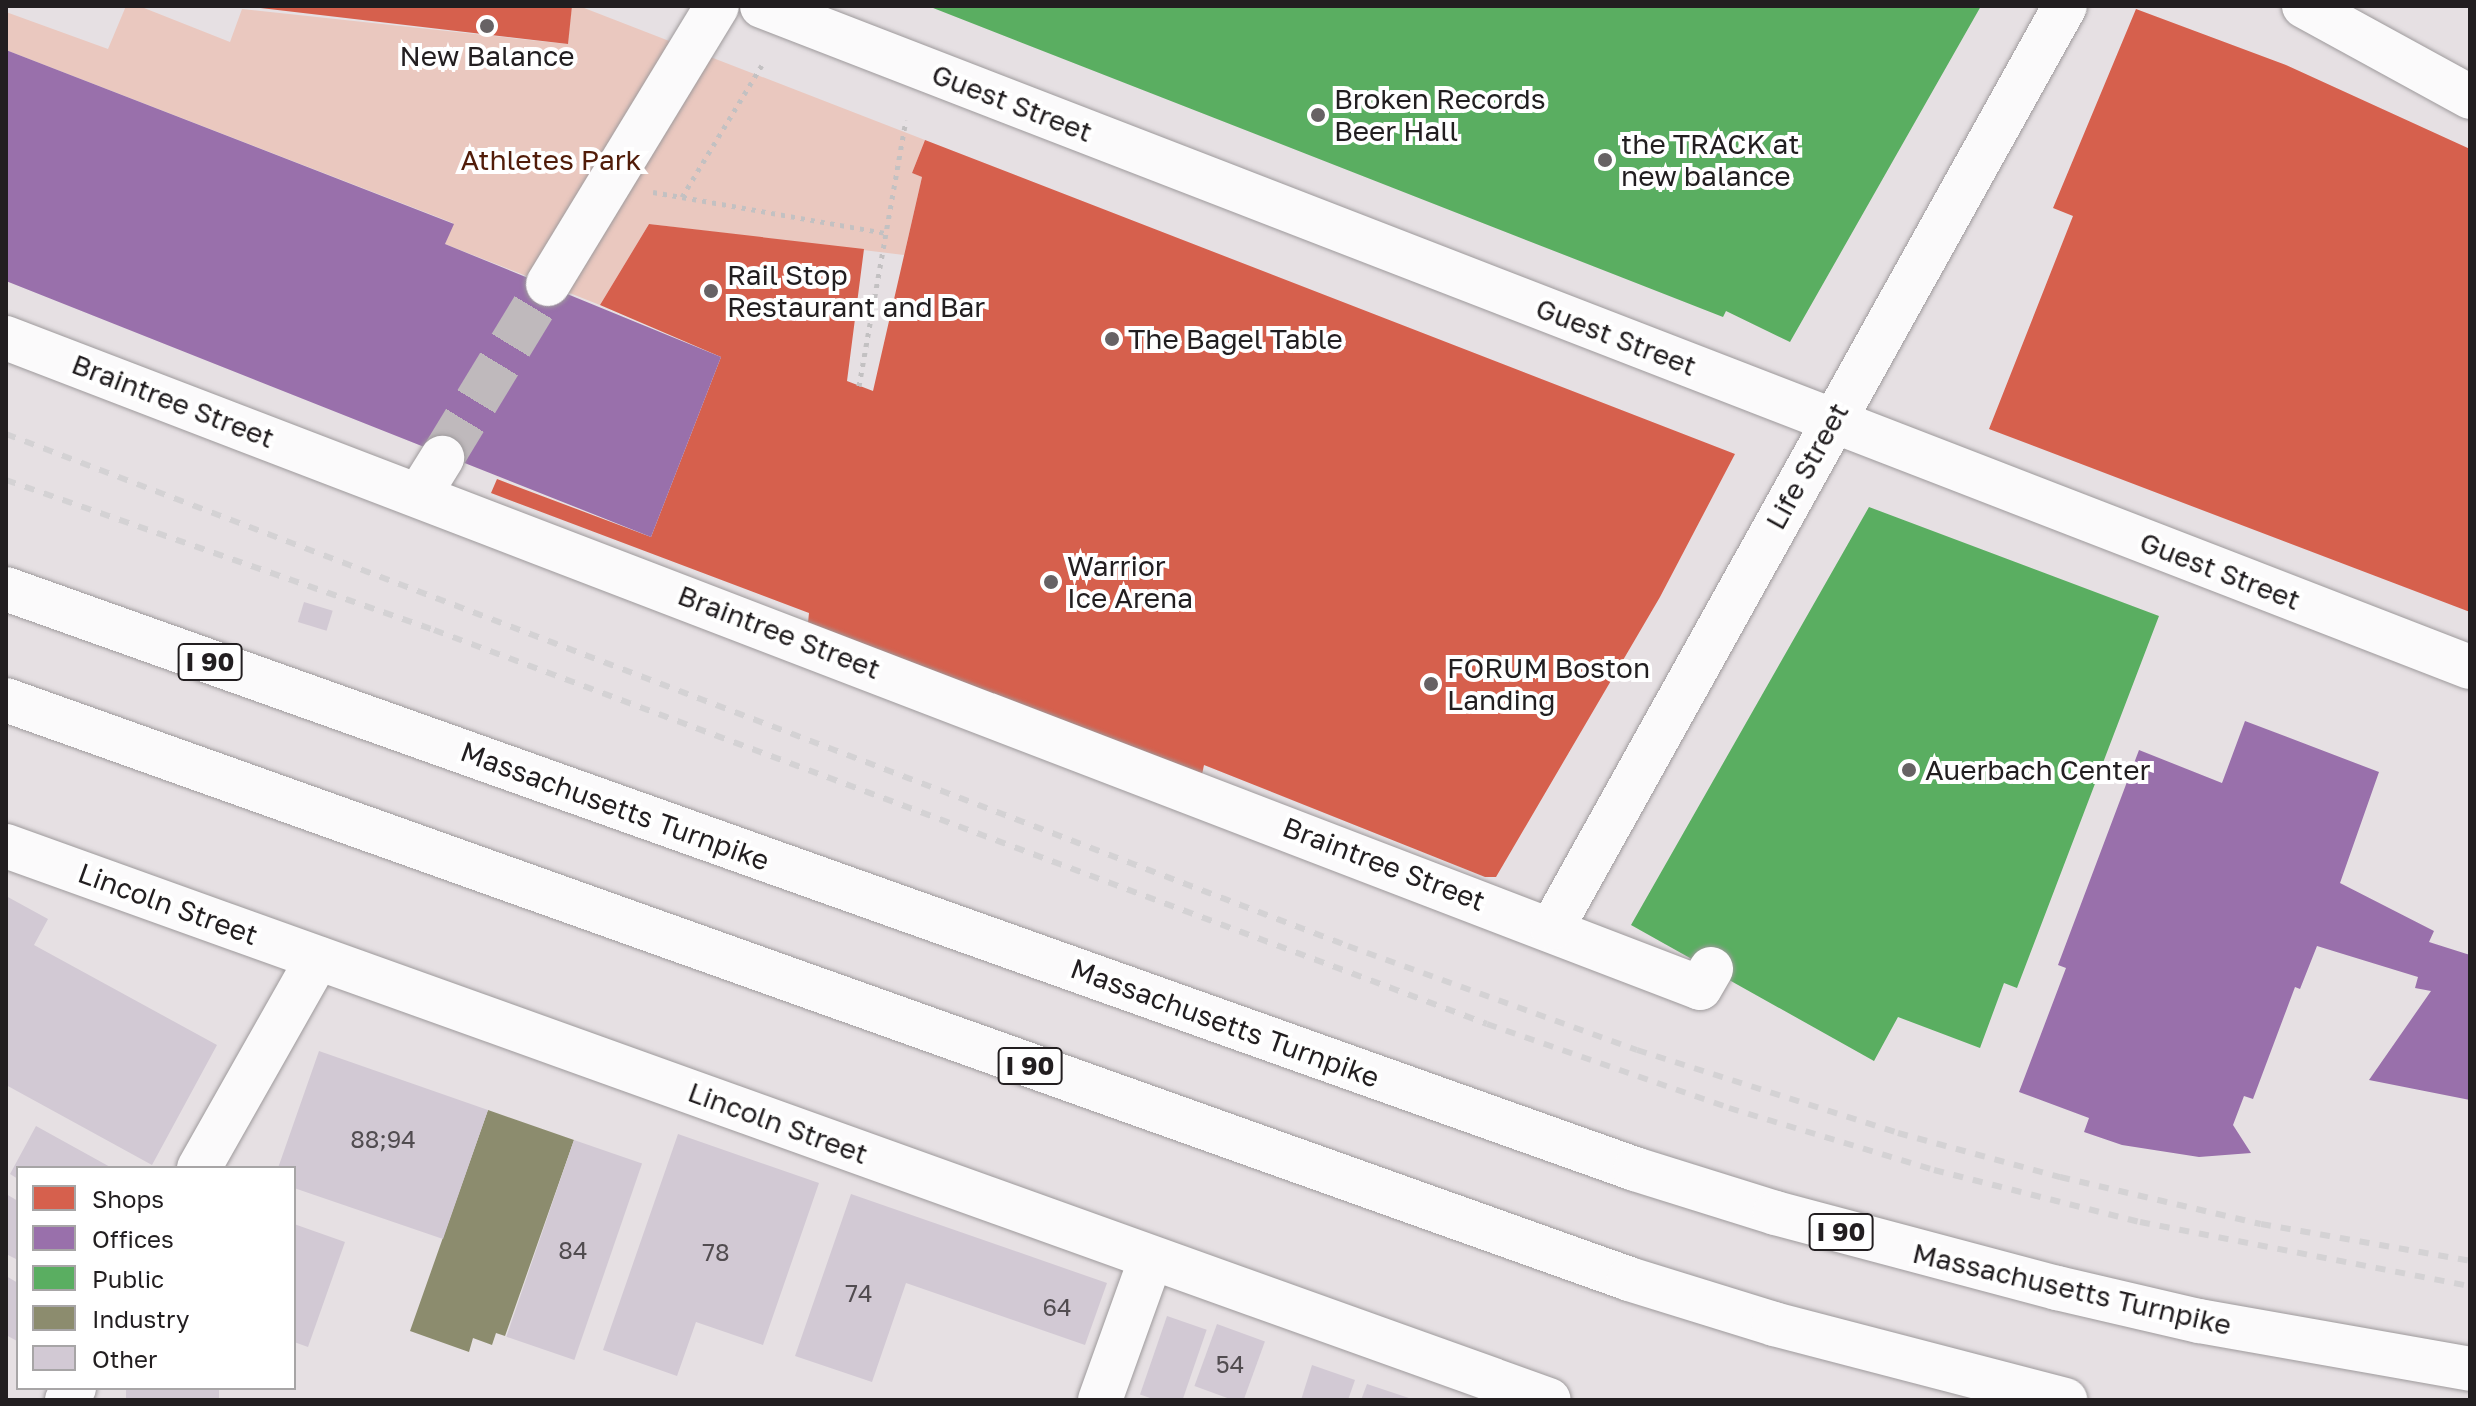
<!DOCTYPE html>
<html>
<head>
<meta charset="utf-8">
<style>
	body { margin:0 }
	#map { position:relative; width:2476px; height:1406px; overflow:hidden; background:#e6e0e3; font-family:"Golos Text",sans-serif }
	div>[style] { position:absolute }
	[style*='--x'] { left:calc(var(--x)*1px); top:calc(var(--y)*1px); width:calc(var(--w)*1px); rotate:calc(var(--a)*1deg) }
	.green>* { inset:0; background:#eac8bf }
	.shops>* { inset:0; background:#d6604d }
	.offices>* { inset:0; background:#9970ab }
	.public>* { inset:0; background:#5aae61 }
	.industry>* { inset:0; background:#8c8c6e }
	.building>* { inset:0; background:#d2c9d4; transform-origin:0 0 }
	.minor-tunnel>* { height:44px; margin-top:-22px; transform-origin:0; background:repeating-linear-gradient(90deg,#bfb9bc 0 44px,transparent 0 66px) }
	.path>* { height:5px; margin-top:-2.5px; transform-origin:0; background:repeating-linear-gradient(90deg,#c3c1c2 0 4px,transparent 0 10px) }
	.roads { filter:drop-shadow(0 0 2px #9e9a9c) drop-shadow(0 0 2px #9e9a9c) }
	.minor>* { height:44px; margin:-22px; padding:0 22px; transform-origin:22px; border-radius:22px; background:#fbfafb }
	.highway>* { height:44px; margin:-22px; padding:0 22px; transform-origin:22px; border-radius:22px; background:#fbfafb }
	.rail>* { height:6px; margin-top:-3px; transform-origin:0; background:repeating-linear-gradient(90deg,#d4d2d4 0 10px,transparent 0 20px) }
	.dots>* { width:22px; height:22px; translate:-50% -50%; box-sizing:border-box; border:4px solid #fff; border-radius:50% }
	span { translate:-50% -50%; white-space:nowrap; text-align:center; line-height:1.15; -webkit-text-stroke:8px #fff; paint-order:stroke }
	.number-label { font-size:24px; color:#514c50 }
	.number-label span { -webkit-text-stroke-width:0 }
	.shield-label span { padding:2px 6px; background:#fff; border:2px solid; border-radius:6px; -webkit-text-stroke-width:0 }
	.shield-label { font-size:26px; color:#221e20; font-weight:700 }
	.poi-label { font-size:28px; color:#221e20 }
	.left { translate:0 -50%; text-align:left }
	.street-label { font-size:28px; color:#221e20 }
	.park-label { font-size:28px; color:#511c09 }
	.frame { position:absolute; inset:0; border:8px solid #221e20; pointer-events:none }
	.legend { position:absolute; left:16px; top:1166px; width:280px; height:224px; box-sizing:border-box; background:#fff; border:2px solid #a7a5a6; margin:0; padding:10px 14px; list-style:none; font-size:24px; color:#221e20 }
	.legend li { display:flex; align-items:center; gap:16px; height:40px }
	.legend b { width:40px; border:2px solid #a7a5a6 }
</style>
</head>
<body>
<div id="map">
	<div class="green">
		<div style="clip-path:polygon(126px 6px,139px 6px,230px 42px,242px 9px,567px 44px,572px 6px,579px 6px,925px 140px,912px 173px,922px 177px,904px 255px,649px 224px,600px 305px,445px 244px,453px 223px,6px 50px,6px 12px,108px 49px)"></div>
	</div>
	<div class="shops">
		<div style="clip-path:polygon(243px 6px,572px 6px,568px 44px)"></div>
		<div style="clip-path:polygon(2136px 9px,2286px 65px,2470px 149px,2470px 612px,1989px 429px,2073px 216px,2053px 208px)"></div>
		<div style="clip-path:polygon(925px 140px,1735px 454px,1660px 597px,1496px 877px,1485px 877px,1204px 765px,1200px 784px,807px 632px,809px 613px,491px 493px,497px 479px,651px 537px,721px 357px,600px 305px,649px 224px,864px 249px,847px 381px,873px 391px,922px 177px,912px 173px)"></div>
	</div>
	<div class="offices">
		<div style="clip-path:polygon(6px 50px,454px 224px,445px 244px,721px 357px,651px 537px,6px 281px)"></div>
		<div style="clip-path:polygon(2245px 721px,2379px 772px,2340px 883px,2434px 931px,2429px 942px,2470px 955px,2470px 1100px,2369px 1080px,2431px 991px,2415px 988px,2418px 977px,2317px 946px,2300px 989px,2295px 987px,2253px 1099px,2244px 1096px,2233px 1125px,2251px 1153px,2199px 1157px,2122px 1145px,2084px 1132px,2089px 1118px,2019px 1092px,2066px 968px,2058px 965px,2139px 750px,2222px 783px)"></div>
	</div>
	<div class="public">
		<div style="clip-path:polygon(928px 6px,1981px 6px,1790px 342px,1726px 311px,1723px 317px)"></div>
		<div style="clip-path:polygon(1869px 507px,2159px 616px,2017px 988px,2004px 983px,1980px 1048px,1898px 1017px,1874px 1061px,1631px 925px)"></div>
	</div>
	<div class="industry">
		<div style="clip-path:polygon(488px 1110px,574px 1140px,505px 1336px,496px 1333px,492px 1345px,473px 1338px,469px 1352px,410px 1331px)"></div>
	</div>
	<div class="building">
		<div style="left:304px;top:602px;width:30px;height:21px;rotate:17deg"></div>
		<div style="clip-path:polygon(6px 896px,48px 919px,34px 945px,217px 1045px,152px 1165px,6px 1085px)"></div>
		<div style="clip-path:polygon(319px 1051px,488px 1110px,443px 1239px,294px 1188px,294px 1168px,278px 1168px)"></div>
		<div style="clip-path:polygon(36px 1126px,112px 1168px,18px 1168px,18px 1179px,10px 1174px)"></div>
		<div style="clip-path:polygon(678px 1134px,819px 1183px,763px 1345px,696px 1322px,677px 1376px,603px 1350px)"></div>
		<div style="left:574px;top:1140px;width:72px;height:208px;rotate:19deg"></div>
		<div style="clip-path:polygon(6px 1194px,18px 1201px,18px 1260px,6px 1254px)"></div>
		<div style="clip-path:polygon(851px 1194px,1107px 1283px,1085px 1345px,906px 1283px,872px 1382px,795px 1356px)"></div>
		<div style="clip-path:polygon(294px 1224px,345px 1242px,308px 1347px,294px 1342px)"></div>
		<div style="clip-path:polygon(6px 1276px,18px 1283px,17px 1341px,6px 1335px)"></div>
		<div style="left:1167px;top:1316px;width:42px;height:83px;rotate:19deg"></div>
		<div style="left:1217px;top:1324px;width:51px;height:66px;rotate:20deg"></div>
		<div style="clip-path:polygon(1312px 1365px,1355px 1380px,1348px 1400px,1301px 1400px)"></div>
		<div style="clip-path:polygon(1367px 1384px,1412px 1399px,1412px 1400px,1361px 1400px)"></div>
		<div style="left:126px;top:1388px;width:93px;height:13px"></div>
	</div>
	<div class="minor-tunnel">
		<div style="--x:442;--y:458;--w:204;--a:-58.7"></div>
	</div>
	<div class="path">
		<div style="--x:653;--y:192;--w:237;--a:10"></div>
		<div style="--x:682;--y:197;--w:154;--a:-58.8"></div>
		<div style="--x:859;--y:386;--w:270;--a:-80"></div>
	</div>
	<div class="roads">
		<div class="minor">
			<div style="--x:762;--y:6;--w:1831;--a:21.16"></div>
			<div style="--x:2304;--y:6;--w:189;--a:28.7"></div>
			<div style="--x:548;--y:284;--w:325;--a:-58.7"></div>
			<div style="--x:6;--y:338;--w:1814;--a:20.99"></div>
			<div style="--x:1700;--y:988;--w:22;--a:-60"></div>
			<div style="--x:419;--y:495;--w:44;--a:-58.1"></div>
			<div style="--x:6;--y:846;--w:1639;--a:19.75"></div>
			<div style="--x:1552;--y:928;--w:1055;--a:-60.91"></div>
			<div style="--x:199;--y:1168;--w:241;--a:-60.5"></div>
			<div style="--x:67;--y:1400;--w:14;--a:-60"></div>
			<div style="--x:1100;--y:1400;--w:151;--a:-70.2"></div>
		</div>
		<div class="highway">
			<div style="--x:6;--y:589;--w:1729;--a:19.6"></div>
			<div style="--x:1635;--y:1169;--w:147;--a:17.4"></div>
			<div style="--x:1775;--y:1213;--w:292;--a:14.9"></div>
			<div style="--x:2057;--y:1288;--w:146;--a:13.1"></div>
			<div style="--x:2199;--y:1321;--w:275;--a:10"></div>
			<div style="--x:6;--y:700;--w:1723;--a:19.63"></div>
			<div style="--x:1629;--y:1279;--w:152;--a:17.2"></div>
			<div style="--x:1774;--y:1324;--w:301;--a:14.6"></div>
		</div>
	</div>
	<div class="rail">
		<div style="--x:6;--y:434;--w:1436;--a:20.88"></div>
		<div style="--x:1348;--y:946;--w:307;--a:19.8"></div>
		<div style="--x:1637;--y:1050;--w:274;--a:17.6"></div>
		<div style="--x:1898;--y:1133;--w:168;--a:15.2"></div>
		<div style="--x:2060;--y:1177;--w:206;--a:13.2"></div>
		<div style="--x:2261;--y:1224;--w:212;--a:10"></div>
		<div style="--x:6;--y:480;--w:454;--a:19.3"></div>
		<div style="--x:434;--y:630;--w:1124;--a:20.51"></div>
		<div style="--x:1487;--y:1024;--w:256;--a:19.1"></div>
		<div style="--x:1729;--y:1108;--w:214;--a:16.8"></div>
		<div style="--x:1934;--y:1170;--w:212;--a:14.2"></div>
		<div style="--x:2140;--y:1222;--w:336;--a:11"></div>
	</div>
	<div class="dots">
		<div style="left:487px;top:26px;background:#676264"></div>
		<div style="left:1318px;top:115px;background:#676264"></div>
		<div style="left:1605px;top:160px;background:#676264"></div>
		<div style="left:711px;top:291px;background:#676264"></div>
		<div style="left:1112px;top:339px;background:#676264"></div>
		<div style="left:1051px;top:582px;background:#676264"></div>
		<div style="left:1431px;top:684px;background:#676264"></div>
		<div style="left:1909px;top:770px;background:#676264"></div>
	</div>
	<div class="number-label">
		<span style="left:383px;top:1139px">88;94</span>
		<span style="left:573px;top:1250px">84</span>
		<span style="left:716px;top:1252px">78</span>
		<span style="left:859px;top:1293px">74</span>
		<span style="left:1057px;top:1307px">64</span>
		<span style="left:1230px;top:1364px">54</span>
	</div>
	<div class="shield-label">
		<span style="left:210px;top:662px">I 90</span>
		<span style="left:1030px;top:1066px">I 90</span>
		<span style="left:1841px;top:1232px">I 90</span>
	</div>
	<div class="poi-label">
		<span style="left:487px;top:56px">New Balance</span>
		<span class="left" style="left:1334px;top:115px">Broken Records<br>Beer Hall</span>
		<span class="left" style="left:1621px;top:160px">the TRACK at<br>new balance</span>
		<span class="left" style="left:727px;top:291px">Rail Stop<br>Restaurant and Bar</span>
		<span class="left" style="left:1128px;top:339px">The Bagel Table</span>
		<span class="left" style="left:1067px;top:582px">Warrior<br>Ice Arena</span>
		<span class="left" style="left:1447px;top:684px">FORUM Boston<br>Landing</span>
		<span class="left" style="left:1925px;top:770px">Auerbach Center</span>
	</div>
	<div class="street-label">
		<span style="left:1012px;top:103px;rotate:21deg">Guest Street</span>
		<span style="left:1616px;top:337px;rotate:21deg">Guest Street</span>
		<span style="left:173px;top:401px;rotate:21deg">Braintree Street</span>
		<span style="left:1807px;top:466px;rotate:-61deg">Life Street</span>
		<span style="left:2220px;top:571px;rotate:21deg">Guest Street</span>
		<span style="left:779px;top:632px;rotate:21deg">Braintree Street</span>
		<span style="left:615px;top:806px;rotate:20deg">Massachusetts Turnpike</span>
		<span style="left:1384px;top:864px;rotate:21deg">Braintree Street</span>
		<span style="left:168px;top:904px;rotate:20deg">Lincoln Street</span>
		<span style="left:1225px;top:1023px;rotate:20deg">Massachusetts Turnpike</span>
		<span style="left:778px;top:1123px;rotate:20deg">Lincoln Street</span>
		<span style="left:2072px;top:1289px;rotate:13deg">Massachusetts Turnpike</span>
	</div>
	<div class="park-label">
		<span style="left:551px;top:160px">Athletes Park</span>
	</div>
	<div class="frame"></div>
	<ul class="legend">
	<li><b style="height:22px;background:#d6604d"></b>Shops</li>
	<li><b style="height:22px;background:#9970ab"></b>Offices</li>
	<li><b style="height:22px;background:#5aae61"></b>Public</li>
	<li><b style="height:22px;background:#8c8c6e"></b>Industry</li>
	<li><b style="height:22px;background:#d2c9d4"></b>Other</li>
	</ul>
</div>
</body>
</html>
